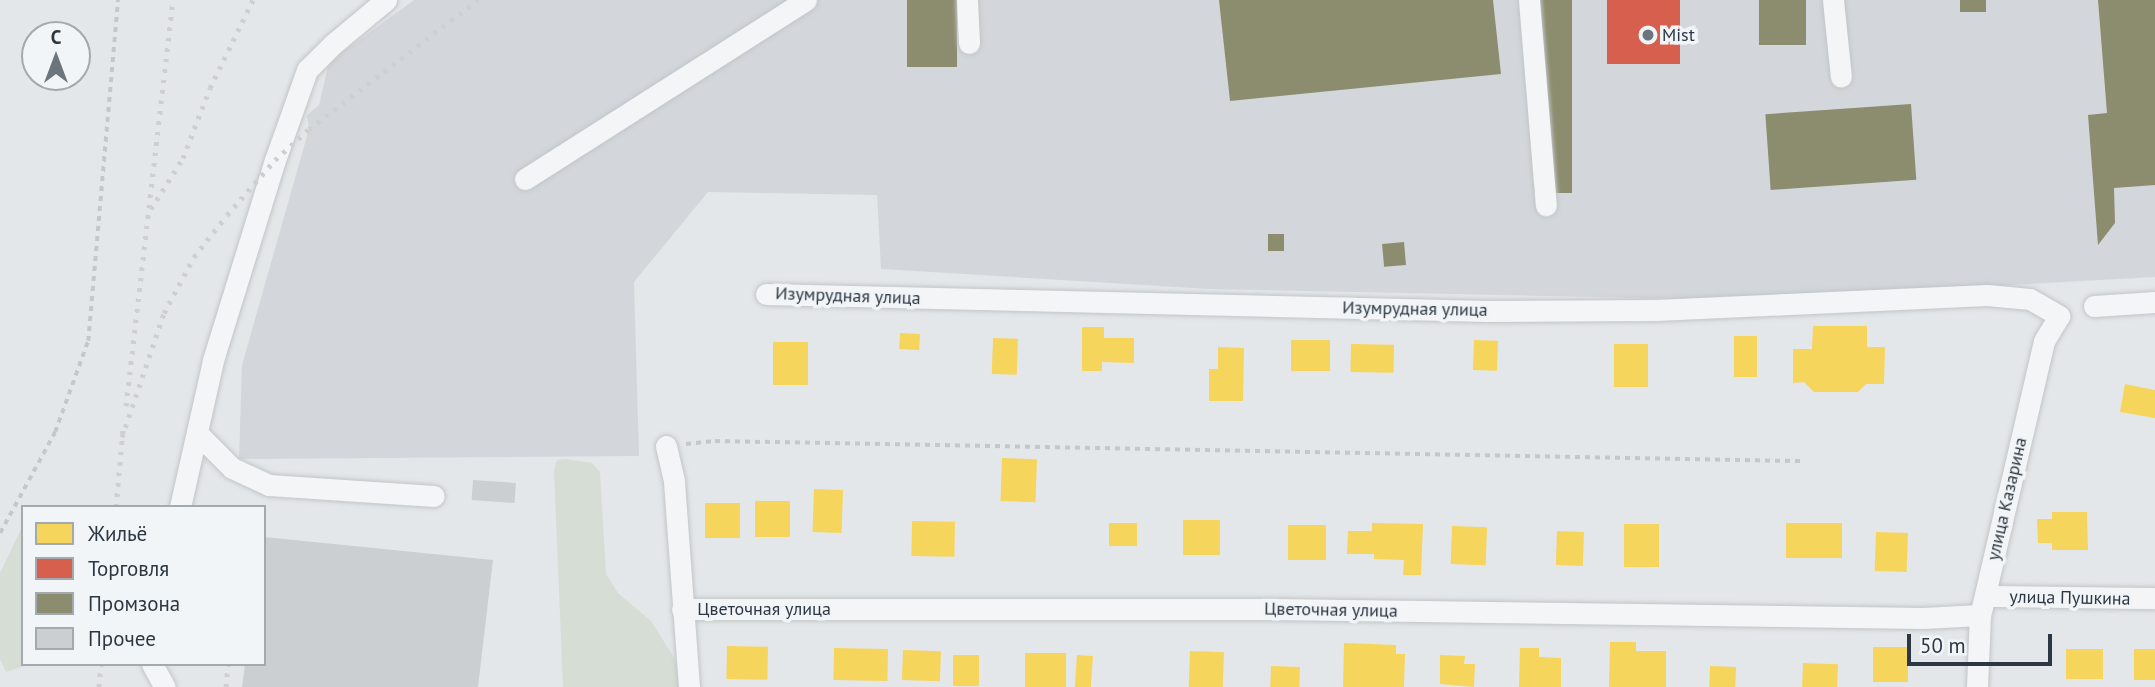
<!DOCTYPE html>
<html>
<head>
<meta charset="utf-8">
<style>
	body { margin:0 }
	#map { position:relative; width:2155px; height:687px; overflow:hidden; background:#e4e7e9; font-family:"PT Sans",sans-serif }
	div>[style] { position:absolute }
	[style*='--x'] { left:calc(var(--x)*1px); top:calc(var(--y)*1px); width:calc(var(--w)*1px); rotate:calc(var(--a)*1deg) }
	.built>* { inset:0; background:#d3d7dc }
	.green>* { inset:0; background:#d6ddd5 }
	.homes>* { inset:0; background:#f6d55c; transform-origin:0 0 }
	.shops>* { inset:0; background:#d6604d; transform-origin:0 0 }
	.industry>* { inset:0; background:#8c8c6e; transform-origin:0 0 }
	.building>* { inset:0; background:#cccfd1; transform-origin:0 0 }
	.path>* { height:3.5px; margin-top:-1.75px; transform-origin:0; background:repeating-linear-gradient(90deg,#c5c8cb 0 5px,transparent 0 10px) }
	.roads { filter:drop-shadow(0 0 2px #c2c5c7) drop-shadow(0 0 2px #c2c5c7) }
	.minor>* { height:21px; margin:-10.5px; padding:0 10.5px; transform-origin:10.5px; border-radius:10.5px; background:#f3f5f6 }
	.rail>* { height:5px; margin-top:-2.5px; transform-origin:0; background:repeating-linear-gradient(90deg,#cdcfd0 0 3.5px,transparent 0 10.5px) }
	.dots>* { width:19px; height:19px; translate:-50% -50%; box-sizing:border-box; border:4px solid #f2f5f8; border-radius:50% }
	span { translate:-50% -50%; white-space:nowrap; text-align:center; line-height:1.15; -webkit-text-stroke:7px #f2f5f8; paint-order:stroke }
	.poi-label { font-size:18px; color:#2b3742 }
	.left { translate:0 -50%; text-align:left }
	.street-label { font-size:18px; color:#2b3742 }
	.legend { position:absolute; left:21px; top:505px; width:245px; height:161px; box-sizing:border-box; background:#f2f5f8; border:2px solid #a2a9af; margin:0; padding:9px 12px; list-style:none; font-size:21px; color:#2b3742 }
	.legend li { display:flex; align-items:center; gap:14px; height:35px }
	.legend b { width:35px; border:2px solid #a2a9af }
	.north { position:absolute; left:21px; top:21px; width:70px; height:70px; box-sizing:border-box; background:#f2f5f8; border:2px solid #a2a9af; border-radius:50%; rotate:0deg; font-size:19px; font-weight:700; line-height:28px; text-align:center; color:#2b3742 }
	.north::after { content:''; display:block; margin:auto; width:24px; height:32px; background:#6c757c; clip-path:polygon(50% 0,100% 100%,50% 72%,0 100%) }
	.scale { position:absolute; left:1907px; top:634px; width:145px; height:32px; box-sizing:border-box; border:4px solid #2b3742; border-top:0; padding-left:9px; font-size:21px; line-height:24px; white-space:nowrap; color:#2b3742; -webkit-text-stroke:5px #f2f5f8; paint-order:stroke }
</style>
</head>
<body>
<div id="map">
	<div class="built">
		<div style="clip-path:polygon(414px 0,2155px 0,2155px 277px,1737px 300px,1209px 289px,881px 269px,877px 195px,708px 192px,634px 282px,639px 456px,239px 459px,242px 365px,309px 129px,307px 115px,319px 105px,329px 62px)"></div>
	</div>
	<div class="green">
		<div style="clip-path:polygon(566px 459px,592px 463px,600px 472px,606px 574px,618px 593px,651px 621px,675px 659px,679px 687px,563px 687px,554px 471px,557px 460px)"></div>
		<div style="clip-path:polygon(23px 525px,23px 664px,30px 664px,6px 672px,0 659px,0 573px)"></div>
	</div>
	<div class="homes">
		<div style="clip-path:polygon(1813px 326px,1867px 326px,1867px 347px,1885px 347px,1884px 384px,1866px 384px,1858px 392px,1814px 392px,1804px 382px,1793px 383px,1793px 349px,1812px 349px)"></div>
		<div style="clip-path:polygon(1082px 327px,1104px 327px,1104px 338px,1134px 338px,1134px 363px,1102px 362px,1102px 371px,1082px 371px)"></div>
		<div style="left:900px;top:333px;width:20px;height:16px;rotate:3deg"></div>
		<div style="left:1734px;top:336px;width:23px;height:41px"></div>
		<div style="left:993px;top:338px;width:25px;height:36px;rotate:2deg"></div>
		<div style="left:1291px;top:340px;width:39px;height:31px"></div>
		<div style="left:1474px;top:340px;width:24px;height:30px;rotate:2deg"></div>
		<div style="left:773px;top:342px;width:35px;height:43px"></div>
		<div style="left:1351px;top:344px;width:43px;height:28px;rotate:1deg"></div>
		<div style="left:1614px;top:344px;width:34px;height:43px"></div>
		<div style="clip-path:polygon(1218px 347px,1244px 348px,1243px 401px,1209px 401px,1209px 369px,1218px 369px)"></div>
		<div style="clip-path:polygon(2125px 384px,2155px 390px,2155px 418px,2120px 412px)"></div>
		<div style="left:1002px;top:458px;width:35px;height:43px;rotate:2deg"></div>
		<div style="left:814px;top:489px;width:29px;height:43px;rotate:2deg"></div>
		<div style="left:755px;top:501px;width:35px;height:36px"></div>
		<div style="left:705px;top:503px;width:35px;height:35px"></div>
		<div style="clip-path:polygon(2052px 512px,2087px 512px,2088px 550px,2052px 550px,2052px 543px,2038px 543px,2037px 519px,2052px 519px)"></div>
		<div style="left:1183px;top:520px;width:37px;height:35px"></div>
		<div style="left:912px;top:521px;width:43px;height:35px;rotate:1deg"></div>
		<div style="left:1109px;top:523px;width:28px;height:23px"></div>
		<div style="clip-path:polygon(1372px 523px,1423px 524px,1421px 575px,1403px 575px,1404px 560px,1374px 559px,1374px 554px,1347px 554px,1348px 531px,1372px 531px)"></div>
		<div style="left:1786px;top:523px;width:56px;height:35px"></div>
		<div style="left:1624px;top:524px;width:35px;height:43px"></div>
		<div style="left:1288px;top:525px;width:38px;height:35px"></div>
		<div style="left:1452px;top:526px;width:35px;height:38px;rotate:2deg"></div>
		<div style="left:1557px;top:531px;width:27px;height:34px;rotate:2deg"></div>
		<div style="left:1876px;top:532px;width:32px;height:39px;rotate:2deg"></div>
		<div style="clip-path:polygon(1610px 642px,1636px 642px,1636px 651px,1666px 651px,1666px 687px,1609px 687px)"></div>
		<div style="clip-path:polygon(1344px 643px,1396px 645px,1396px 654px,1405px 654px,1404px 687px,1343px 687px)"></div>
		<div style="left:727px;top:646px;width:41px;height:33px;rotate:1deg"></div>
		<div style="left:1873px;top:647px;width:35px;height:35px"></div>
		<div style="left:834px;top:648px;width:54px;height:32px;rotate:1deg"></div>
		<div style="clip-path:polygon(1520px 648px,1539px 648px,1539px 657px,1561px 658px,1561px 687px,1519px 687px)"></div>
		<div style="left:2066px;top:649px;width:37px;height:30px"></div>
		<div style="left:2134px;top:649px;width:21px;height:31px"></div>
		<div style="left:903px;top:650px;width:38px;height:30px;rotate:2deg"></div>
		<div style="left:1190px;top:651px;width:34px;height:36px;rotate:2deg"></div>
		<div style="left:1025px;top:653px;width:41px;height:34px"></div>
		<div style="left:953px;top:655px;width:26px;height:31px"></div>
		<div style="left:1077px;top:655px;width:16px;height:32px;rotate:4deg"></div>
		<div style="clip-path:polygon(1440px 655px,1465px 656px,1464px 664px,1475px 664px,1474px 687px,1440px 684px)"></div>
		<div style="left:1803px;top:663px;width:35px;height:24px;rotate:2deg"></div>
		<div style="left:1271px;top:666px;width:29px;height:21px;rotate:2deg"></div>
		<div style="left:1710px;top:666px;width:26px;height:21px;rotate:2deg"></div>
	</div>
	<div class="shops">
		<div style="left:1607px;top:0;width:73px;height:64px"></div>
	</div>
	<div class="industry">
		<div style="left:907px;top:0;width:50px;height:67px"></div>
		<div style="clip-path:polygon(1219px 0,1493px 0,1501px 74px,1230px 101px)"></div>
		<div style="left:1534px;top:0;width:38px;height:193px"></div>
		<div style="left:1759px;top:0;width:47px;height:45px"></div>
		<div style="left:1960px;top:0;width:26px;height:12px"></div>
		<div style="clip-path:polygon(2098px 0,2155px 0,2155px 185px,2114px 188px,2115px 223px,2098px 245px,2088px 115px,2107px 113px)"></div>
		<div style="left:1911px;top:104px;width:76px;height:146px;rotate:86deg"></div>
		<div style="left:1268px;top:234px;width:16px;height:17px"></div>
		<div style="left:1404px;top:242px;width:23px;height:22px;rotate:85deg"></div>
	</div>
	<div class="building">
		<div style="left:473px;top:480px;width:43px;height:20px;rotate:4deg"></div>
		<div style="clip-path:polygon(264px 537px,493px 560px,478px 687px,242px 687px,245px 664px,264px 664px)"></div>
	</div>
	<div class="path">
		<div style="--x:686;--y:444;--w:29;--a:-6"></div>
		<div style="--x:715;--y:441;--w:1086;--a:1.06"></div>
		<div style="--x:0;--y:533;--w:115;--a:-61.4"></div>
		<div style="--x:55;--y:432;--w:97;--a:-70.1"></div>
		<div style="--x:88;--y:341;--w:342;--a:-85"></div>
	</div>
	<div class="roads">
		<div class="minor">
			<div style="--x:967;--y:0;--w:43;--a:87.3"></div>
			<div style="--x:1529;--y:0;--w:206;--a:85.3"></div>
			<div style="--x:1833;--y:0;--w:77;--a:84.1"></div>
			<div style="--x:525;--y:179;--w:333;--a:-32.5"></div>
			<div style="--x:766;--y:294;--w:722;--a:1.35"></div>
			<div style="--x:1488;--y:311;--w:168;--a:-0.3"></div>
			<div style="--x:1656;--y:310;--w:331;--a:-2.6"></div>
			<div style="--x:1987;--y:295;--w:43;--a:5.3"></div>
			<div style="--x:2030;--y:299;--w:34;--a:30"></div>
			<div style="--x:2059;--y:316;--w:29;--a:121"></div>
			<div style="--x:2044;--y:341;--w:281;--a:103.1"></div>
			<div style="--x:1980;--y:615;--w:72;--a:92.4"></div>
			<div style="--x:2094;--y:306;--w:61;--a:-3.8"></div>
			<div style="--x:197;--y:433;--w:49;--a:45"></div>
			<div style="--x:232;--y:468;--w:41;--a:24.7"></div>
			<div style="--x:269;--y:485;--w:165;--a:3.8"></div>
			<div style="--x:666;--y:446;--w:37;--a:77"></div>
			<div style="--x:674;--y:482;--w:206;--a:85.8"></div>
			<div style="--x:180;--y:507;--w:151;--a:-77.3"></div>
			<div style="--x:213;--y:360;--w:209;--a:-72.8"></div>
			<div style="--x:275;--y:160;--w:96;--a:-70.4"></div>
			<div style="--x:307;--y:70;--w:37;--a:-45"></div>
			<div style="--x:333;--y:44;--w:69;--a:-39.7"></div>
			<div style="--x:1985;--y:596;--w:170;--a:0.7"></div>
			<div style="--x:682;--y:609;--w:590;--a:0"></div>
			<div style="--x:1272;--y:609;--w:651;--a:0.79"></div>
			<div style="--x:1923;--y:618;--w:57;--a:-3"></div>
			<div style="--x:152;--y:664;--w:26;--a:61"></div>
		</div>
	</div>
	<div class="rail">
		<div style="--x:151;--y:209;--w:60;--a:-57.9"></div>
		<div style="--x:183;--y:158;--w:75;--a:-68.9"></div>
		<div style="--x:210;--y:88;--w:98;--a:-64"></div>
		<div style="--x:126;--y:406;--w:409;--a:-83.4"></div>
		<div style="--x:122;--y:437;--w:131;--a:-71.3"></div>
		<div style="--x:164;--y:313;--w:64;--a:-61.8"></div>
		<div style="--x:194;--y:257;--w:53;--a:-51.8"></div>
		<div style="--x:227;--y:215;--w:73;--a:-48.9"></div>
		<div style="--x:275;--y:160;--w:46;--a:-42.4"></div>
		<div style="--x:309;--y:129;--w:213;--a:-37.4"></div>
		<div style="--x:116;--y:507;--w:77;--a:-84.8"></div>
		<div style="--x:99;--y:687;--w:23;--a:-85"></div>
		<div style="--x:226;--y:687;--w:23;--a:-85"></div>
	</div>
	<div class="dots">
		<div style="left:1648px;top:35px;background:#6c757c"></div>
	</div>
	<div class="poi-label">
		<span class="left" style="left:1662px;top:35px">Mist</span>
	</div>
	<div class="street-label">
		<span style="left:848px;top:296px;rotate:2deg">Изумрудная улица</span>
		<span style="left:1415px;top:309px;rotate:1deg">Изумрудная улица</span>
		<span style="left:2007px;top:499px;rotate:-77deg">улица Казарина</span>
		<span style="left:2070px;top:598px;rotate:1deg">улица Пушкина</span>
		<span style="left:764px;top:609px">Цветочная улица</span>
		<span style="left:1331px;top:610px;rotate:1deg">Цветочная улица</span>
	</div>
	<ul class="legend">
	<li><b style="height:19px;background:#f6d55c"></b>Жильё</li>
	<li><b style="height:19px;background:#d6604d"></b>Торговля</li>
	<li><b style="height:19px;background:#8c8c6e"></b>Промзона</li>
	<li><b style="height:19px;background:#cccfd1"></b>Прочее</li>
	</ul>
	<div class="north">С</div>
	<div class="scale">50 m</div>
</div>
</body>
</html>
